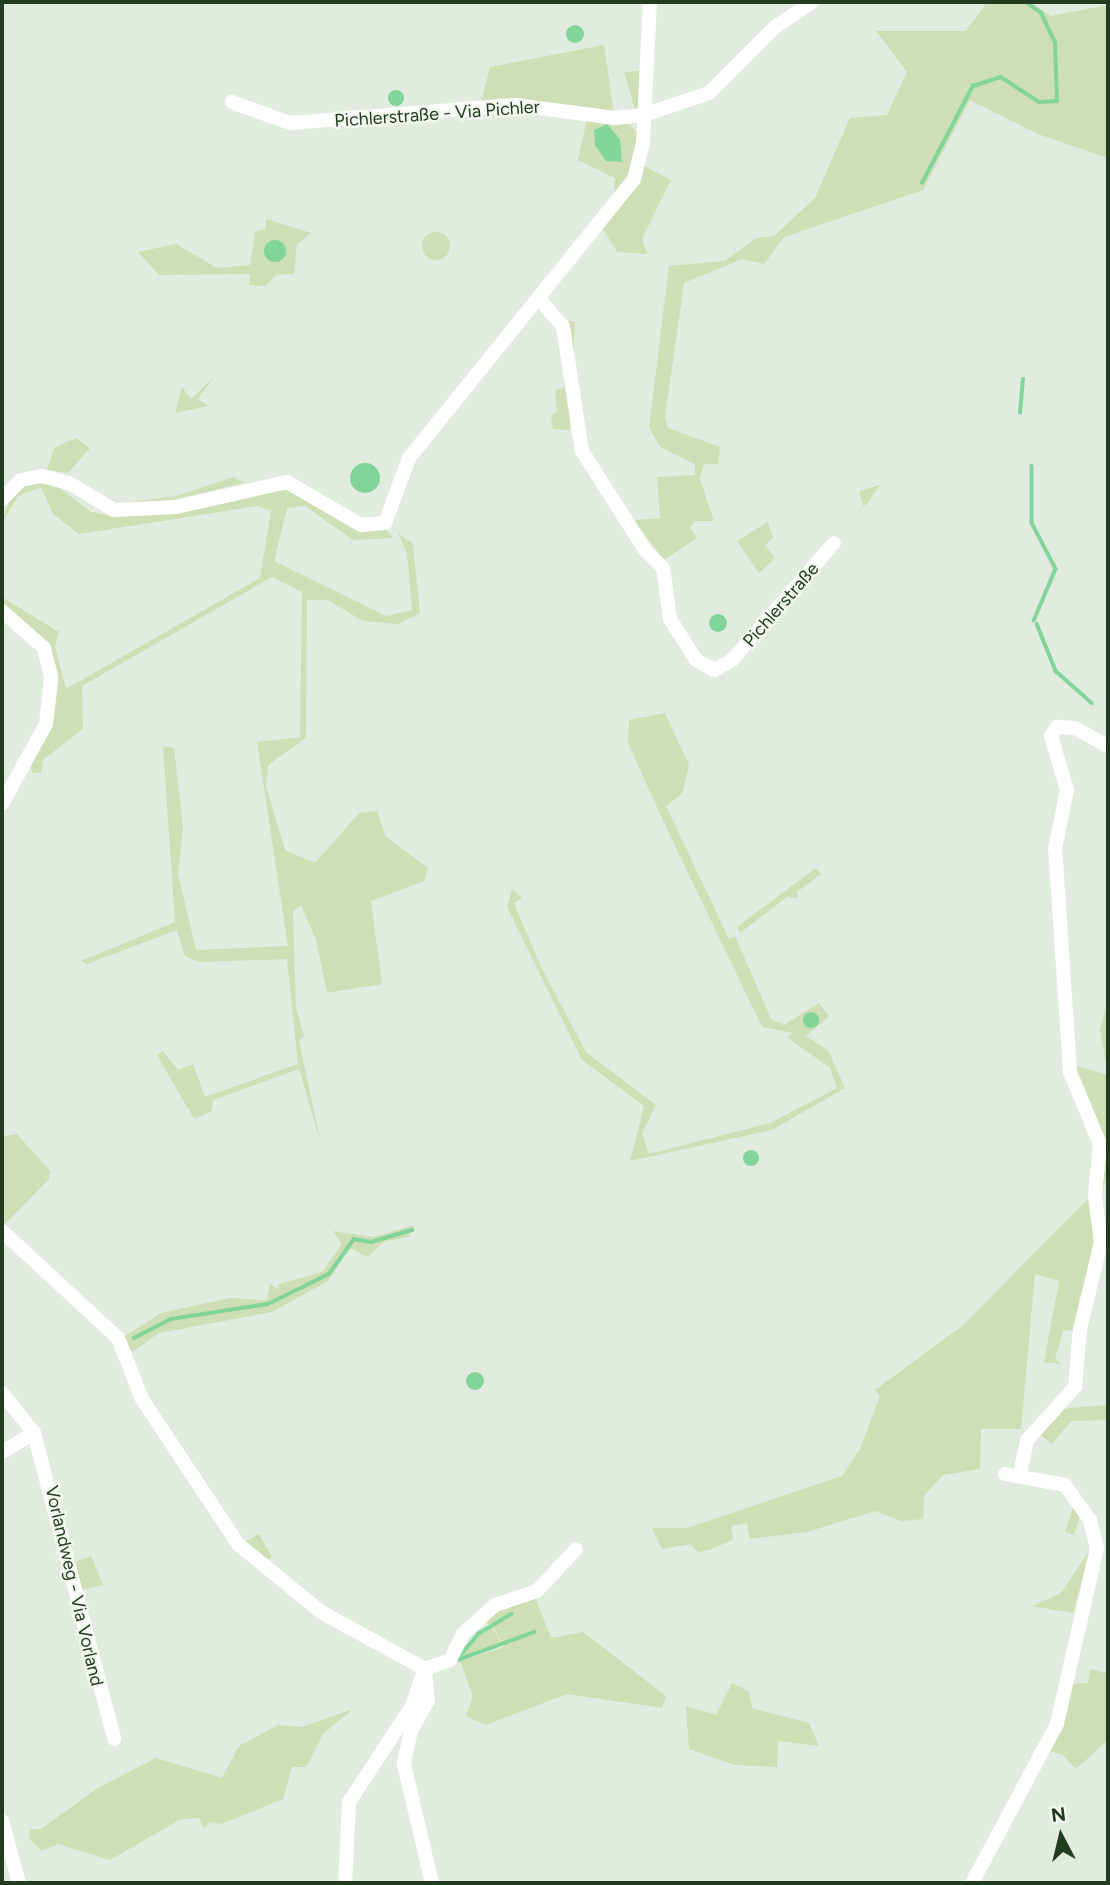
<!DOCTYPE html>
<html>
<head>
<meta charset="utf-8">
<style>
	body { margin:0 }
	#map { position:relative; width:1110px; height:1885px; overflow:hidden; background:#e2ebdf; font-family:Figtree,sans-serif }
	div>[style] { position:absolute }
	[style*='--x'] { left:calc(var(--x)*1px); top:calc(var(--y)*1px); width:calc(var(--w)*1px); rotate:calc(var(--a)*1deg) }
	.green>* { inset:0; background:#cedeb5 }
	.round { border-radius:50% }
	.water>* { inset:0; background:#82d59a }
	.stream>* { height:3.5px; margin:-1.75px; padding:0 1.75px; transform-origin:1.75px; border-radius:1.75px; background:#82d59a }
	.minor>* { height:14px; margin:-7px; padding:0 7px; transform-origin:7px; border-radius:7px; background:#fff }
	span { translate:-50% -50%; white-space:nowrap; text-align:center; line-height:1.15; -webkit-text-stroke:5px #f2f8ef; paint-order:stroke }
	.street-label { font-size:18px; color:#223c1f }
	.frame { position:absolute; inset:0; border:4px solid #223c1f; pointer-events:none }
	.north { position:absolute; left:1026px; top:1801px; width:70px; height:70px; -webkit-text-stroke:5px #f2f8ef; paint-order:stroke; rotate:353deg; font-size:19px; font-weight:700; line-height:28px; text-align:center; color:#223c1f }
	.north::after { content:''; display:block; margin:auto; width:24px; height:32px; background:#223c1f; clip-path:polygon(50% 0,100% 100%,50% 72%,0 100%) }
</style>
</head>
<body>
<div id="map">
	<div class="green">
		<div style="clip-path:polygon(987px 2px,1030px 2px,1051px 16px,1108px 5px,1108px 158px,1038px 134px,970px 100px,923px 190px,784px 237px,764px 264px,742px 259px,684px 283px,665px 416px,668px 428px,720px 447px,718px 464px,704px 464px,700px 479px,714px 521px,695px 521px,690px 528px,697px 538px,664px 560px,634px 520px,660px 518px,657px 477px,695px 475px,695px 464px,660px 447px,649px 427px,669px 266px,724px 261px,757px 238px,774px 236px,815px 198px,850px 118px,887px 115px,907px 72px,876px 31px,966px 31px)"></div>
		<div style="clip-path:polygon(604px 45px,614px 114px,638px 132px,631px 174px,614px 198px,615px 178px,578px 160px,587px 119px,481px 103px,490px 67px)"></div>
		<div style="clip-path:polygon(642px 71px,641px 108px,635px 109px,624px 72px)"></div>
		<div style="clip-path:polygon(644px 166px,671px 180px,642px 239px,647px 254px,617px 252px,602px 227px)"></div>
		<div style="clip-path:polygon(266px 219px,311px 233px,297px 244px,294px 274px,276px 275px,265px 286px,249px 285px,250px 274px,159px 275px,138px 252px,176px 244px,217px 268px,250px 265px,255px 232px,266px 228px)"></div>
		<div class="round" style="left:422px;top:232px;width:28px;height:28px"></div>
		<div style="clip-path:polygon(564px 320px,575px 322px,570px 430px,553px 429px,551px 415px,557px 412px,555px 391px,564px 387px)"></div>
		<div style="clip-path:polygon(213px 378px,198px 399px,208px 406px,175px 413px,182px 387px,191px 399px)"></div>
		<div style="clip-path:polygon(76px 438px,90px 448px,68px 473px,47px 470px,54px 448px)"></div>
		<div style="clip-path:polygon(234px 477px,244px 483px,146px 506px,115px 504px,176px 496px)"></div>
		<div style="clip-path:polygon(26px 481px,57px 486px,91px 512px,107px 515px,287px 490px,360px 531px,385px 528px,393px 538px,353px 540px,305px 506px,287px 508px,274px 561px,386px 616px,412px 610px,407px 553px,398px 533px,413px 544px,420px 613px,398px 624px,363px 621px,328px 600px,307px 600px,306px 738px,268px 765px,266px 786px,285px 850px,315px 863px,359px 813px,377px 811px,386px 837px,428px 868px,424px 881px,371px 901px,382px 984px,327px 993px,316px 940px,301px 905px,293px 911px,296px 1009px,304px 1036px,299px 1041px,321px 1144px,299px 1069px,213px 1100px,212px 1111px,194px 1119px,157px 1055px,163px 1051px,178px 1070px,193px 1064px,205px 1097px,298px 1064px,287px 959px,199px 962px,185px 956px,177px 930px,87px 964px,81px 961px,175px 922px,163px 746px,174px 748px,183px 828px,178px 874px,196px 950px,288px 946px,257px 742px,300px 737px,302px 592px,272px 577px,82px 686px,83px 729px,43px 760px,41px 773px,32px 773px,30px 756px,52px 727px,59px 682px,53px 658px,2px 605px,2px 597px,59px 632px,55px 646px,66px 689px,260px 578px,271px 511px,257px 506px,79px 534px,53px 514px,41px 487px,18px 496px,2px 523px,13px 490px)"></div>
		<div style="clip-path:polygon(880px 485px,867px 504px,863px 506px,859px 491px)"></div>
		<div style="clip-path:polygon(768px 522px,773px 538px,765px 545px,775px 558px,759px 573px,737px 541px)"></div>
		<div style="clip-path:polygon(665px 713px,689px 765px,682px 794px,666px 806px,729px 939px,735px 936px,771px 1019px,784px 1025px,819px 1003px,829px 1016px,806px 1036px,828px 1050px,845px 1088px,772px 1130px,630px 1161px,644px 1106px,582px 1060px,507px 907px,512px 889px,522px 898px,514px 903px,540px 965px,586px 1052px,656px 1105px,642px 1133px,649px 1154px,770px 1123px,837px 1088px,830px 1068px,787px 1037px,793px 1033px,762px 1027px,666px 827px,628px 743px,629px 720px)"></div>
		<div style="clip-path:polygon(816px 868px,821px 874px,797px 892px,798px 898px,787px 897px,740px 933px,737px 927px)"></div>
		<div style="clip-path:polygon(1108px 999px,1108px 1172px,1101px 1195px,1108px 1235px,1094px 1190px,1101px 1138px,1072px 1065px,1108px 1075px,1100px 1030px)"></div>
		<div style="clip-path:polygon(17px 1134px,50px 1171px,49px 1179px,2px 1227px,2px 1137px)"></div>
		<div style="clip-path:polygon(1091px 1196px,1096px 1229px,1080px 1329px,1063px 1331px,1055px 1359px,1061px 1364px,1044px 1362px,1059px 1281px,1035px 1274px,1021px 1429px,981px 1429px,980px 1469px,943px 1475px,924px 1496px,923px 1519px,901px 1521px,875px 1511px,807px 1532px,750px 1539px,747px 1523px,731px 1526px,733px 1540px,709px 1550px,698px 1552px,690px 1544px,662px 1549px,652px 1528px,687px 1528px,842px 1476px,860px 1449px,880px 1396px,875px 1390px,962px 1326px)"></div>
		<div style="clip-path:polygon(414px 1225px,409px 1237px,385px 1241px,367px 1257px,350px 1248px,328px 1281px,272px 1312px,159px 1333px,132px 1352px,124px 1337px,161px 1313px,230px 1298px,267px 1300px,270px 1284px,278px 1290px,279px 1284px,322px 1272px,342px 1244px,333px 1231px,375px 1237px)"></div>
		<div style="clip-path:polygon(1108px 1405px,1108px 1420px,1071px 1421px,1052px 1444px,1038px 1433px,1059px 1409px)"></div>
		<div style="clip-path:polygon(1073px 1507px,1080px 1516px,1074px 1535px,1065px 1532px)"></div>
		<div style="clip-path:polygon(259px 1534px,272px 1557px,266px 1562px,245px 1542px)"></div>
		<div style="clip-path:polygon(1091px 1548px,1073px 1613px,1032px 1606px,1061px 1593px)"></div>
		<div style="clip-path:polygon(91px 1556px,103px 1585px,82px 1590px,75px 1562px)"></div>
		<div style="clip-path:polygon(535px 1597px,551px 1638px,583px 1632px,666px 1696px,662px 1708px,567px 1694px,486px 1725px,466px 1716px,473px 1696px,460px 1661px,504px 1647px,492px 1625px,479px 1621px,497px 1607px)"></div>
		<div style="clip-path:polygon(492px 1627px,501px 1644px,462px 1657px,479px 1635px)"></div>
		<div style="clip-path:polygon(1090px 1669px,1108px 1673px,1108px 1740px,1076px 1769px,1063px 1755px,1043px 1749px,1069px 1684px,1088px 1683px)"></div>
		<div style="clip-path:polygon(732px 1683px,749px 1692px,752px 1708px,809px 1723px,819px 1746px,778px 1741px,777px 1767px,735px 1765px,689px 1749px,686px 1706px,716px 1715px)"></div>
		<div style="clip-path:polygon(353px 1709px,323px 1734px,306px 1767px,292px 1767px,283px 1799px,221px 1824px,209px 1822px,204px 1829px,199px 1818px,181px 1819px,110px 1860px,58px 1844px,41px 1851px,29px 1838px,30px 1829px,41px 1829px,96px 1789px,156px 1758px,222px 1778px,239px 1746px,278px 1725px,302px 1727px)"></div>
	</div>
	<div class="water">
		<div class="round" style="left:566px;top:25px;width:18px;height:18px"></div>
		<div class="round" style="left:388px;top:90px;width:16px;height:16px"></div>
		<div style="clip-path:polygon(607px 124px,620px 139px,622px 162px,606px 161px,595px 145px,594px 130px)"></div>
		<div class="round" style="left:264px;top:240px;width:22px;height:22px"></div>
		<div class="round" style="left:350px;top:463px;width:30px;height:30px"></div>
		<div class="round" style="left:709px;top:614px;width:18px;height:18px"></div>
		<div class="round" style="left:803px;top:1012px;width:16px;height:16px"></div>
		<div class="round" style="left:743px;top:1150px;width:16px;height:16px"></div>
		<div class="round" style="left:466px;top:1372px;width:18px;height:18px"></div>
	</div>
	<div class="stream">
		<div style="--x:922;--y:183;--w:110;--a:-62.3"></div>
		<div style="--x:973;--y:86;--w:29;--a:-18"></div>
		<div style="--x:1001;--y:77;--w:45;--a:33.3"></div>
		<div style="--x:1039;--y:102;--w:18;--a:-3"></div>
		<div style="--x:1057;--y:101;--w:58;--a:-92"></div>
		<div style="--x:1055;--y:43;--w:33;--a:-115"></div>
		<div style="--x:1041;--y:13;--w:19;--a:-145"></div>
		<div style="--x:1020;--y:413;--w:34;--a:-85"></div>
		<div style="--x:1032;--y:466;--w:57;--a:90"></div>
		<div style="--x:1032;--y:523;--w:52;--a:62.4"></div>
		<div style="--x:1056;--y:569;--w:56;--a:112.9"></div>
		<div style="--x:1037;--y:624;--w:51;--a:68"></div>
		<div style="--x:1056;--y:671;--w:48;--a:41.6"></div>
		<div style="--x:134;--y:1338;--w:42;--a:-27.2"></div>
		<div style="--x:171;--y:1319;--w:98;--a:-8.8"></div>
		<div style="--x:268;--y:1304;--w:68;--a:-26.2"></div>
		<div style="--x:329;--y:1274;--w:43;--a:-54.5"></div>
		<div style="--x:354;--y:1239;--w:17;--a:10"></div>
		<div style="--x:371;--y:1242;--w:43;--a:-16.3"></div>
		<div style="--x:459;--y:1657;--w:30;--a:-50"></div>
		<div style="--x:478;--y:1634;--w:39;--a:-31"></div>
		<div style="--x:458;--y:1660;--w:81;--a:-20.2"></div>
	</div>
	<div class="minor">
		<div style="--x:232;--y:102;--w:62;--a:19.9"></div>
		<div style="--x:290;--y:123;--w:226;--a:-4.6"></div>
		<div style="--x:515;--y:105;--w:101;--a:7.4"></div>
		<div style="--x:615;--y:118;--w:29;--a:-6"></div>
		<div style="--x:644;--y:115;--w:69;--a:-18.7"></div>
		<div style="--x:709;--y:93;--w:93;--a:-45"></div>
		<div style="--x:775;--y:27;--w:45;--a:-34"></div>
		<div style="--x:540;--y:300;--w:35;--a:49"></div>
		<div style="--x:563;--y:326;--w:126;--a:81.4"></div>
		<div style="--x:582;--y:451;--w:117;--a:57.5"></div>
		<div style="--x:645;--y:550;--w:25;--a:45"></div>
		<div style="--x:663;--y:568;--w:51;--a:82.2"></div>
		<div style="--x:670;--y:619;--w:49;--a:57.6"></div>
		<div style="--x:696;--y:660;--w:21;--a:29"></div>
		<div style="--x:714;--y:670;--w:21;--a:-29"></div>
		<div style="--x:732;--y:660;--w:155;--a:-48.9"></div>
		<div style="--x:2;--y:499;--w:27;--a:-45"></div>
		<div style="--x:21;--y:480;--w:21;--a:-11"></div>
		<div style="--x:42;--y:476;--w:28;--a:15"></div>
		<div style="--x:69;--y:483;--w:52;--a:31"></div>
		<div style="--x:114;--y:510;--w:62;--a:-2.8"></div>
		<div style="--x:176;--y:507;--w:114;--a:-12.7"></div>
		<div style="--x:287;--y:482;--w:86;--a:30.2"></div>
		<div style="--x:361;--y:525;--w:24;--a:-5"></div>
		<div style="--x:385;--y:523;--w:69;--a:-69.7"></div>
		<div style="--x:409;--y:458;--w:358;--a:-51.1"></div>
		<div style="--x:634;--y:179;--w:37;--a:-76"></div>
		<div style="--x:643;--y:143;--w:141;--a:-87.2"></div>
		<div style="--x:2;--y:611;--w:56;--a:41.4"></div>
		<div style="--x:44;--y:648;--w:30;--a:76"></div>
		<div style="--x:51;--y:677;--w:47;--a:96.1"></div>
		<div style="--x:46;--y:724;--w:91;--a:118.8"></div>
		<div style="--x:2;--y:1231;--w:158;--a:42.7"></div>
		<div style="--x:118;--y:1338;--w:66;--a:68.5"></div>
		<div style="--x:142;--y:1399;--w:174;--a:56.5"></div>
		<div style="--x:238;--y:1544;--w:107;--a:39.3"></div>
		<div style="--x:321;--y:1612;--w:119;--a:28.7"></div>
		<div style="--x:425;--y:1669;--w:32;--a:85"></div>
		<div style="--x:428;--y:1701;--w:34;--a:120"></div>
		<div style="--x:411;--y:1730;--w:35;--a:102"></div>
		<div style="--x:404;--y:1764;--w:122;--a:76.8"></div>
		<div style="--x:2;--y:1393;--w:51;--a:51.3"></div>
		<div style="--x:34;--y:1433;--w:37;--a:149"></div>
		<div style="--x:34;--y:1433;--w:316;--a:75.3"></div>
		<div style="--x:1020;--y:1473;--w:34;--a:-78"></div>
		<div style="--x:1027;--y:1440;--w:72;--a:-47.8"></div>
		<div style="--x:1075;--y:1387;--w:58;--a:-85.1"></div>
		<div style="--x:1080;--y:1329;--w:89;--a:-76.4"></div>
		<div style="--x:1101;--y:1242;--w:47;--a:-97.3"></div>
		<div style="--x:1095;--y:1195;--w:51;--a:-84.4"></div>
		<div style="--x:1100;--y:1144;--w:78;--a:-112.6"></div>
		<div style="--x:1070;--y:1072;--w:224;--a:-93.8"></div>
		<div style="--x:1055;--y:849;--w:60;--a:-78.5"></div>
		<div style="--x:1067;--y:790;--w:56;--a:-106.5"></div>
		<div style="--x:1051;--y:736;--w:11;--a:-56"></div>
		<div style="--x:1057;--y:727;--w:18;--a:3"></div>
		<div style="--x:1075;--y:728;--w:38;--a:29"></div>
		<div style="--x:2;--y:1821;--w:64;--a:74.7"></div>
		<div style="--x:345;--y:1883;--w:81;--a:-87.2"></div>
		<div style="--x:349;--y:1802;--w:115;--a:-56.7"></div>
		<div style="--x:412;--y:1706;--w:39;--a:-71"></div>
		<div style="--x:425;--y:1669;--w:27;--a:-20"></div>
		<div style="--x:450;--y:1660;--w:29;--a:-63"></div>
		<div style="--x:463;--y:1634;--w:43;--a:-42.2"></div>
		<div style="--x:495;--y:1605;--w:44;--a:-18.4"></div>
		<div style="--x:537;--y:1591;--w:57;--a:-47.1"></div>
		<div style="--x:972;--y:1883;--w:180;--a:-61.9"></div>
		<div style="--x:1057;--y:1724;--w:180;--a:-77.2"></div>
		<div style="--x:1097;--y:1548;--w:29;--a:-104"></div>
		<div style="--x:1090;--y:1520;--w:43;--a:-125.5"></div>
		<div style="--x:1065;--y:1485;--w:61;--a:-169.6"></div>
	</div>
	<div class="street-label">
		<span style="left:437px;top:114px;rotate:-4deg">Pichlerstraße - Via Pichler</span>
		<span style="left:781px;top:605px;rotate:-49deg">Pichlerstraße</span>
		<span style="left:74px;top:1586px;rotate:77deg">Vorlandweg - Via Vorland</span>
	</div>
	<div class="frame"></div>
	<div class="north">N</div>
</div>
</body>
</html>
